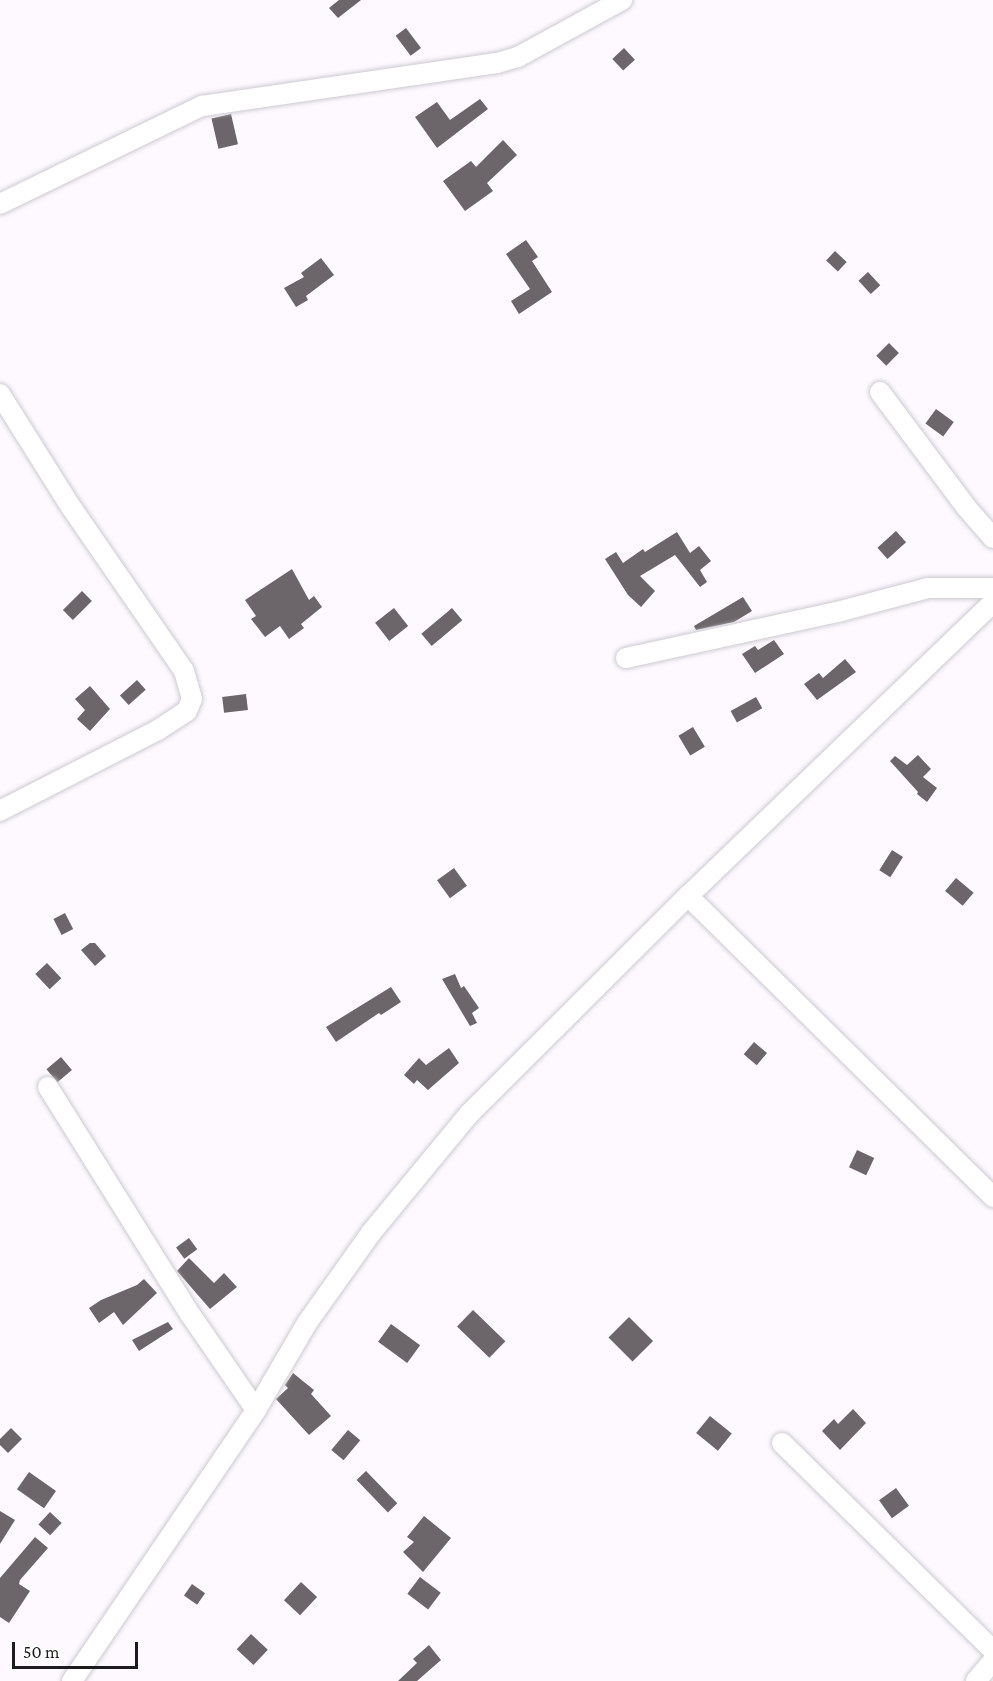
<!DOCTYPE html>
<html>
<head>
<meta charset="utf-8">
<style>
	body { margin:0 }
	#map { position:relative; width:993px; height:1681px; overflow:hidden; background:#fdf9ff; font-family:"Crimson Pro",serif }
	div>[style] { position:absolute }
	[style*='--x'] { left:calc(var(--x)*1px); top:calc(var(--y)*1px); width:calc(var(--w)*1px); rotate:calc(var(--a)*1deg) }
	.building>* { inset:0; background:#6c6569; transform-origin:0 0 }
	.roads { filter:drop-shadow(0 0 2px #cdc9d0) drop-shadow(0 0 2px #cdc9d0) }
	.minor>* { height:20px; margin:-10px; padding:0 10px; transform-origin:10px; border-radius:10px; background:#fff }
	span { translate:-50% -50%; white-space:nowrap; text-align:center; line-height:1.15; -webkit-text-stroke:5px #fff; paint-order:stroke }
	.scale { position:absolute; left:12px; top:1642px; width:126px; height:27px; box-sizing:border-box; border:3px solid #1c1b1d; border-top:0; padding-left:8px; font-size:18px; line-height:21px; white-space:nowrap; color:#1c1b1d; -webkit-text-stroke:4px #fff; paint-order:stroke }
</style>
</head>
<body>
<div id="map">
	<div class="building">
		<div style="clip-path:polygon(339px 0,361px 0,338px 18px,329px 8px)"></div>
		<div style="left:406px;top:28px;width:25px;height:13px;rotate:53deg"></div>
		<div style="left:624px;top:48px;width:16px;height:16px;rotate:47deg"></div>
		<div style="clip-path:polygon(480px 99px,488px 109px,437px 148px,415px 117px,437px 102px,450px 120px)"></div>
		<div style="left:231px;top:114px;width:31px;height:20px;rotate:77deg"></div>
		<div style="clip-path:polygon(503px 140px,517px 155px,487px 183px,493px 191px,465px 211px,443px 181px,471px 161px,476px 167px)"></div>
		<div style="clip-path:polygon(526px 240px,538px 257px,532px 261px,552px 292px,519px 314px,511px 301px,530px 289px,506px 254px)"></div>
		<div style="left:835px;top:251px;width:16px;height:13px;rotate:43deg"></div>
		<div style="clip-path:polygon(321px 258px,334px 275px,306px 296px,308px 300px,296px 307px,284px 288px,304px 277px,301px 273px)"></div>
		<div style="left:868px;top:272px;width:18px;height:13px;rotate:47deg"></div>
		<div style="left:889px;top:343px;width:14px;height:18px;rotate:45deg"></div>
		<div style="left:936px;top:409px;width:22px;height:18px;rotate:36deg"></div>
		<div style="left:896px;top:531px;width:15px;height:25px;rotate:48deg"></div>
		<div style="clip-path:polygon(677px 532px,690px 553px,699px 546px,711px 561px,700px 570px,707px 582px,700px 587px,675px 555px,640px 576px,655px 591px,641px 607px,628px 595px,605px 559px,616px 552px,623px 563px,643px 549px,645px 552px)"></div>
		<div style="clip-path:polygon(292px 569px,309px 600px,314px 596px,322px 607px,301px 624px,304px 628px,289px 639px,280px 626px,265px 637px,251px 619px,256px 616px,245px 600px)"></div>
		<div style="left:82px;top:591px;width:14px;height:27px;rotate:45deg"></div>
		<div style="clip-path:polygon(743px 597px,752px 611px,734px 622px,696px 630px,694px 626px)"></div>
		<div style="left:394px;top:608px;width:23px;height:24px;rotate:52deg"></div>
		<div style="left:452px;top:608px;width:16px;height:40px;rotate:50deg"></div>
		<div style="clip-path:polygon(774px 640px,784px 654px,755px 673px,742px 654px,755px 646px,758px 650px)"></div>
		<div style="clip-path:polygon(845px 659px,856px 672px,817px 700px,804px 684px,819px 673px,823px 678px)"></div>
		<div style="left:137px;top:680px;width:13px;height:23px;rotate:48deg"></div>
		<div style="clip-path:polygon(90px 686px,110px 709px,90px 731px,77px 719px,85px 710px,75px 699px)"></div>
		<div style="left:246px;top:694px;width:16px;height:24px;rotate:83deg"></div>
		<div style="left:756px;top:697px;width:13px;height:29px;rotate:61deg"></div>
		<div style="left:693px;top:727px;width:23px;height:17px;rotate:59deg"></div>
		<div style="clip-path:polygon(918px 755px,931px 769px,923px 777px,937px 788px,927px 802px,917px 794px,918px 792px,890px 761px,895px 756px,907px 765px)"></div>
		<div style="left:892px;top:850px;width:13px;height:24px;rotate:32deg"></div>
		<div style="left:454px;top:868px;width:22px;height:21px;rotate:54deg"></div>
		<div style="left:956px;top:878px;width:23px;height:17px;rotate:40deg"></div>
		<div style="left:65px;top:913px;width:18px;height:13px;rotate:63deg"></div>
		<div style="clip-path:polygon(90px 943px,95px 943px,106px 956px,95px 966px,81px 950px)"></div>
		<div style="left:47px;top:963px;width:21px;height:16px;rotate:47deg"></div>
		<div style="clip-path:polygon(455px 974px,461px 988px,464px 986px,479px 1008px,472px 1013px,477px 1023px,470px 1026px,442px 979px)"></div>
		<div style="clip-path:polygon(391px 987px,401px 1002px,381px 1015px,379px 1013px,336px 1042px,326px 1027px)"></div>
		<div style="left:754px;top:1042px;width:17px;height:16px;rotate:40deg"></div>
		<div style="clip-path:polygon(449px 1048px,459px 1063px,428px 1090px,417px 1080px,414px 1084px,404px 1075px,419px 1058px,426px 1065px)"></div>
		<div style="left:61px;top:1057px;width:17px;height:19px;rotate:50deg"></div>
		<div style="left:857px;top:1150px;width:19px;height:19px;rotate:25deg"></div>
		<div style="left:189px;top:1238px;width:14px;height:16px;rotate:54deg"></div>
		<div style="clip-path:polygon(189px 1258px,214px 1283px,224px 1273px,237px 1287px,210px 1309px,177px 1271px)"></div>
		<div style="clip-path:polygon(144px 1279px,157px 1293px,123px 1325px,114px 1312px,99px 1323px,89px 1308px,101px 1300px,137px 1285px)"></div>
		<div style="left:473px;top:1310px;width:45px;height:23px;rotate:44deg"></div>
		<div style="left:629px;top:1317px;width:34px;height:29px;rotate:45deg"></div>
		<div style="clip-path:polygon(168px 1322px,173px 1329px,139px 1351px,132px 1340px)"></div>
		<div style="left:391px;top:1324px;width:36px;height:22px;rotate:36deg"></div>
		<div style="clip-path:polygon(293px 1373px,314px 1390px,311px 1394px,331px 1416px,309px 1435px,276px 1399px,288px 1388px,285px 1385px)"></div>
		<div style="clip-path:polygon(853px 1409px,866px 1423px,840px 1450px,822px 1431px,834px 1419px,838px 1424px)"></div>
		<div style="left:710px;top:1416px;width:28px;height:22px;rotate:39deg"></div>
		<div style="clip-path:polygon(11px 1428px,22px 1439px,8px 1453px,0 1445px,0 1439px)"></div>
		<div style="left:348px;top:1430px;width:16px;height:26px;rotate:40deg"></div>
		<div style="left:366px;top:1471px;width:45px;height:13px;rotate:46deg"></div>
		<div style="left:29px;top:1472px;width:33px;height:21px;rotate:35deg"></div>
		<div style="left:896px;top:1488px;width:22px;height:21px;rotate:54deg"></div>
		<div style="clip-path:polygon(0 1511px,15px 1520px,0 1544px)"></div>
		<div style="left:50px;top:1512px;width:16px;height:17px;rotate:43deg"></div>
		<div style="clip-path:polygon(424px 1516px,451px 1538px,423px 1572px,403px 1552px,414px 1542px,407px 1537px)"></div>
		<div style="clip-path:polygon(35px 1537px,48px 1548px,20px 1580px,19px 1584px,30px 1591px,9px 1623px,0 1617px,0 1578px)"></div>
		<div style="left:420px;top:1577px;width:26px;height:21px;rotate:37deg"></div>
		<div style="left:301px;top:1582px;width:22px;height:25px;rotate:43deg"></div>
		<div style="left:192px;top:1584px;width:16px;height:14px;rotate:35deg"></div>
		<div style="left:251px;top:1634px;width:23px;height:21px;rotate:43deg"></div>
		<div style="clip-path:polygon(429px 1645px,441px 1660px,417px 1681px,398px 1681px,417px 1663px,413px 1659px)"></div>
	</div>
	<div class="roads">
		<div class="minor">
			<div style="--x:0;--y:204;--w:225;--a:-25.9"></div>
			<div style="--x:202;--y:106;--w:298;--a:-8.3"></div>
			<div style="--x:497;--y:63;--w:22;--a:-16"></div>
			<div style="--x:518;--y:57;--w:119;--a:-28.7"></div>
			<div style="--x:880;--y:392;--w:144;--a:53.2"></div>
			<div style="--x:966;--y:507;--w:41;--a:48.9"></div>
			<div style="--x:0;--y:394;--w:133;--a:57.9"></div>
			<div style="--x:71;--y:507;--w:199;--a:55.4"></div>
			<div style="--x:184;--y:671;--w:29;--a:74"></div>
			<div style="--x:192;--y:699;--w:13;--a:113"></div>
			<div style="--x:187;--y:711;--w:35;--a:147"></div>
			<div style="--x:158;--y:730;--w:178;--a:152.9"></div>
			<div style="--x:626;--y:658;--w:220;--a:-12.3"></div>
			<div style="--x:841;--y:611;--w:90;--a:-14.8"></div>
			<div style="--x:928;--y:588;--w:65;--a:0"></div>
			<div style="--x:688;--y:896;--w:429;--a:44.6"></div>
			<div style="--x:48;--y:1087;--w:268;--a:58"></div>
			<div style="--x:190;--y:1314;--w:116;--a:55.5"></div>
			<div style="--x:782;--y:1443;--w:296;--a:44.5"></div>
			<div style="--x:72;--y:1681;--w:328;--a:-55.8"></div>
			<div style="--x:256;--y:1410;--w:101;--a:-59.6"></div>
			<div style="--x:307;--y:1323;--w:110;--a:-54.6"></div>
			<div style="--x:371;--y:1233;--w:154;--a:-50.5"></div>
			<div style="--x:469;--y:1114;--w:309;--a:-44.9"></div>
			<div style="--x:688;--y:896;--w:423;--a:-43.9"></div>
			<div style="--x:976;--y:1681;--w:26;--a:-50"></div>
		</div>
	</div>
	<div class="scale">50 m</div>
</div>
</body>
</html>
